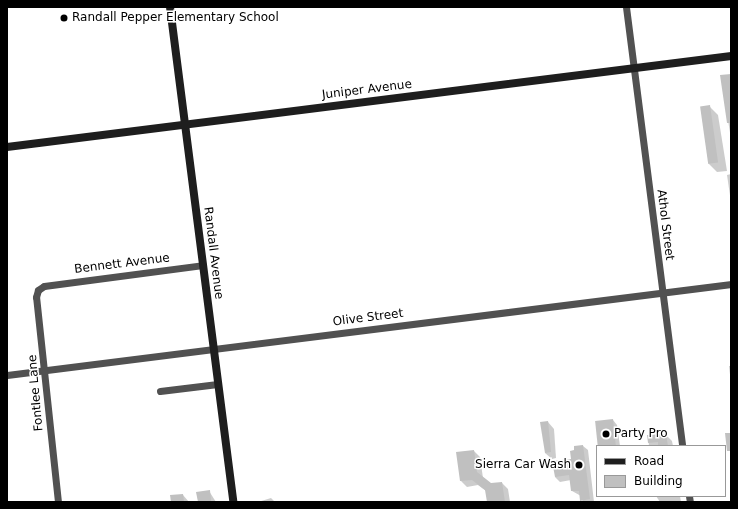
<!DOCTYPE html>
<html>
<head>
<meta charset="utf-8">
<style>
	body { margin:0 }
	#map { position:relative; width:738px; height:509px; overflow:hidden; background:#fff; font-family:"DejaVu Sans",sans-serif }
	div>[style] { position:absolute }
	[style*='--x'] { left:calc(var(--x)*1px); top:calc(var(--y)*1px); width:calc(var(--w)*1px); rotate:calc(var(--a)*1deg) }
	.shadow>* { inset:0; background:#0003 }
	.building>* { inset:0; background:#c0c0c0; transform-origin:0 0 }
	.street>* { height:7px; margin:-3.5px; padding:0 3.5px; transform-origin:3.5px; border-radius:3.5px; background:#515151 }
	.secondary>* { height:8px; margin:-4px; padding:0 4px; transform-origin:4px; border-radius:4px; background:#1e1e1e }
	.dots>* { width:11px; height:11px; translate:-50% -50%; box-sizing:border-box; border:2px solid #fff; border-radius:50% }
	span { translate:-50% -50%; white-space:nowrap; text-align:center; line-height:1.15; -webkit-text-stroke:3px #fff; paint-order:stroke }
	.poi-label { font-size:12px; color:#000 }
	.left { translate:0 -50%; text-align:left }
	.right { translate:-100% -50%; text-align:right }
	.street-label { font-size:12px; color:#000 }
	.frame { position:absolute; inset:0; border:8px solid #000; pointer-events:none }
	.legend { position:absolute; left:596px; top:445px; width:130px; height:52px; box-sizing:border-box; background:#fff; border:1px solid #999; margin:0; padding:5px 7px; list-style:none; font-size:12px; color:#000 }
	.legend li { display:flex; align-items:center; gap:8px; height:20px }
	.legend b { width:20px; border:1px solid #999 }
</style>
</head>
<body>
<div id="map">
	<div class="shadow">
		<div style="clip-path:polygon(731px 75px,731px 139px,721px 76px)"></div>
		<div style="clip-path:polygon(709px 106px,718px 115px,727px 171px,717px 172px,708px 163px)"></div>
		<div style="clip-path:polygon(731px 174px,731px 202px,727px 175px)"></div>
		<div style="clip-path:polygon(729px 366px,731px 366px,731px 383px)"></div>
		<div style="clip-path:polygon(613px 420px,617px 425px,620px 446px,599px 446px)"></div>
		<div style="clip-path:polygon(548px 422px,554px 429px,556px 458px,552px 459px,545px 453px)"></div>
		<div style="clip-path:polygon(666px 435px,672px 441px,673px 446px,649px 446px,648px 436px)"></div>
		<div style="clip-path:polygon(583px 446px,588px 450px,594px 502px,583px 502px,581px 496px,572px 491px,571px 480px,560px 482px,555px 477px)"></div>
		<div style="clip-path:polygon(474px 451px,480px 457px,483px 478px,491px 484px,502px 483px,508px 489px,510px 502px,488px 502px,486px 491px,478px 485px,467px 487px,461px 481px)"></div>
		<div style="clip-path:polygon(209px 491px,216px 502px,199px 502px)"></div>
		<div style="clip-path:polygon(183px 495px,189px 502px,172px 502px)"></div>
		<div style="clip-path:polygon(656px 496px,680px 496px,681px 502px,660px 502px)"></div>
		<div style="clip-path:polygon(271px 498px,275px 502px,258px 502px)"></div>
	</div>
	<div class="building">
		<div style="clip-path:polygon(731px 74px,731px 123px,727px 123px,720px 75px)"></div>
		<div style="left:710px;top:105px;width:58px;height:10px;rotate:82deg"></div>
		<div style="left:613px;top:419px;width:27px;height:18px;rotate:84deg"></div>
		<div style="clip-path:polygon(548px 421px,551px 452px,545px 453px,540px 422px)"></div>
		<div style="clip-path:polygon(725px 433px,731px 433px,731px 451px,727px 451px)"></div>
		<div style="clip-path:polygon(666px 434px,668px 446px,658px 446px,658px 442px,648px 443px,647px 435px)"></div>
		<div style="clip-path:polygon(583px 445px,590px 499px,580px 501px,579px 491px,571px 491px,569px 475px,555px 477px,552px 461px,571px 459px,570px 451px,574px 450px,574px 446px)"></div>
		<div style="clip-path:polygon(474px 450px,477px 472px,491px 483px,502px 482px,505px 502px,487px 502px,485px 490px,472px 480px,460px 481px,456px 452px)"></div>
		<div style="clip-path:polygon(210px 490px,211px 502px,198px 502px,196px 492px)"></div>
		<div style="clip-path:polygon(183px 494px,184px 502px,171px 502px,170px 495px)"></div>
	</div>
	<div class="street">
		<div style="--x:626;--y:7;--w:443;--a:82.7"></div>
		<div style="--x:7;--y:375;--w:730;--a:-7.16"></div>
		<div style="--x:160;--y:391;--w:58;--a:-6.9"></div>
		<div style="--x:689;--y:496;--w:6;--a:81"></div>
		<div style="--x:58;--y:502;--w:206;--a:-96.1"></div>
		<div style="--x:36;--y:297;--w:7;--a:-74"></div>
		<div style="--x:38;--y:290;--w:7;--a:-34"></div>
		<div style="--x:44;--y:286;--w:160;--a:-7.5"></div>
	</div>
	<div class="secondary">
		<div style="--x:170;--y:7;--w:499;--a:82.7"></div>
		<div style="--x:7;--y:147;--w:730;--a:-7.16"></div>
	</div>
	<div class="dots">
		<div style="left:64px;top:18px;background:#000"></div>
		<div style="left:606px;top:434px;background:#000"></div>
		<div style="left:579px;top:465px;background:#000"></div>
	</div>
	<div class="poi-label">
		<span class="left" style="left:72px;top:18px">Randall Pepper Elementary School</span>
		<span class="left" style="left:614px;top:434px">Party Pro</span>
		<span class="right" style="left:571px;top:465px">Sierra Car Wash</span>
	</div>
	<div class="street-label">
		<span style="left:367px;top:90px;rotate:-7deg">Juniper Avenue</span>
		<span style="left:665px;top:225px;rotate:83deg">Athol Street</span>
		<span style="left:213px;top:253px;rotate:83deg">Randall Avenue</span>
		<span style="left:122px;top:264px;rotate:-7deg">Bennett Avenue</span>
		<span style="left:368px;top:318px;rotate:-7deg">Olive Street</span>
		<span style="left:36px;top:393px;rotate:-95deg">Fontlee Lane</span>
	</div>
	<div class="frame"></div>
	<ul class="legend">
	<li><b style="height:5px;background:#1e1e1e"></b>Road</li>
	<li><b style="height:11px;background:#c0c0c0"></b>Building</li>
	</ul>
</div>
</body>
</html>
